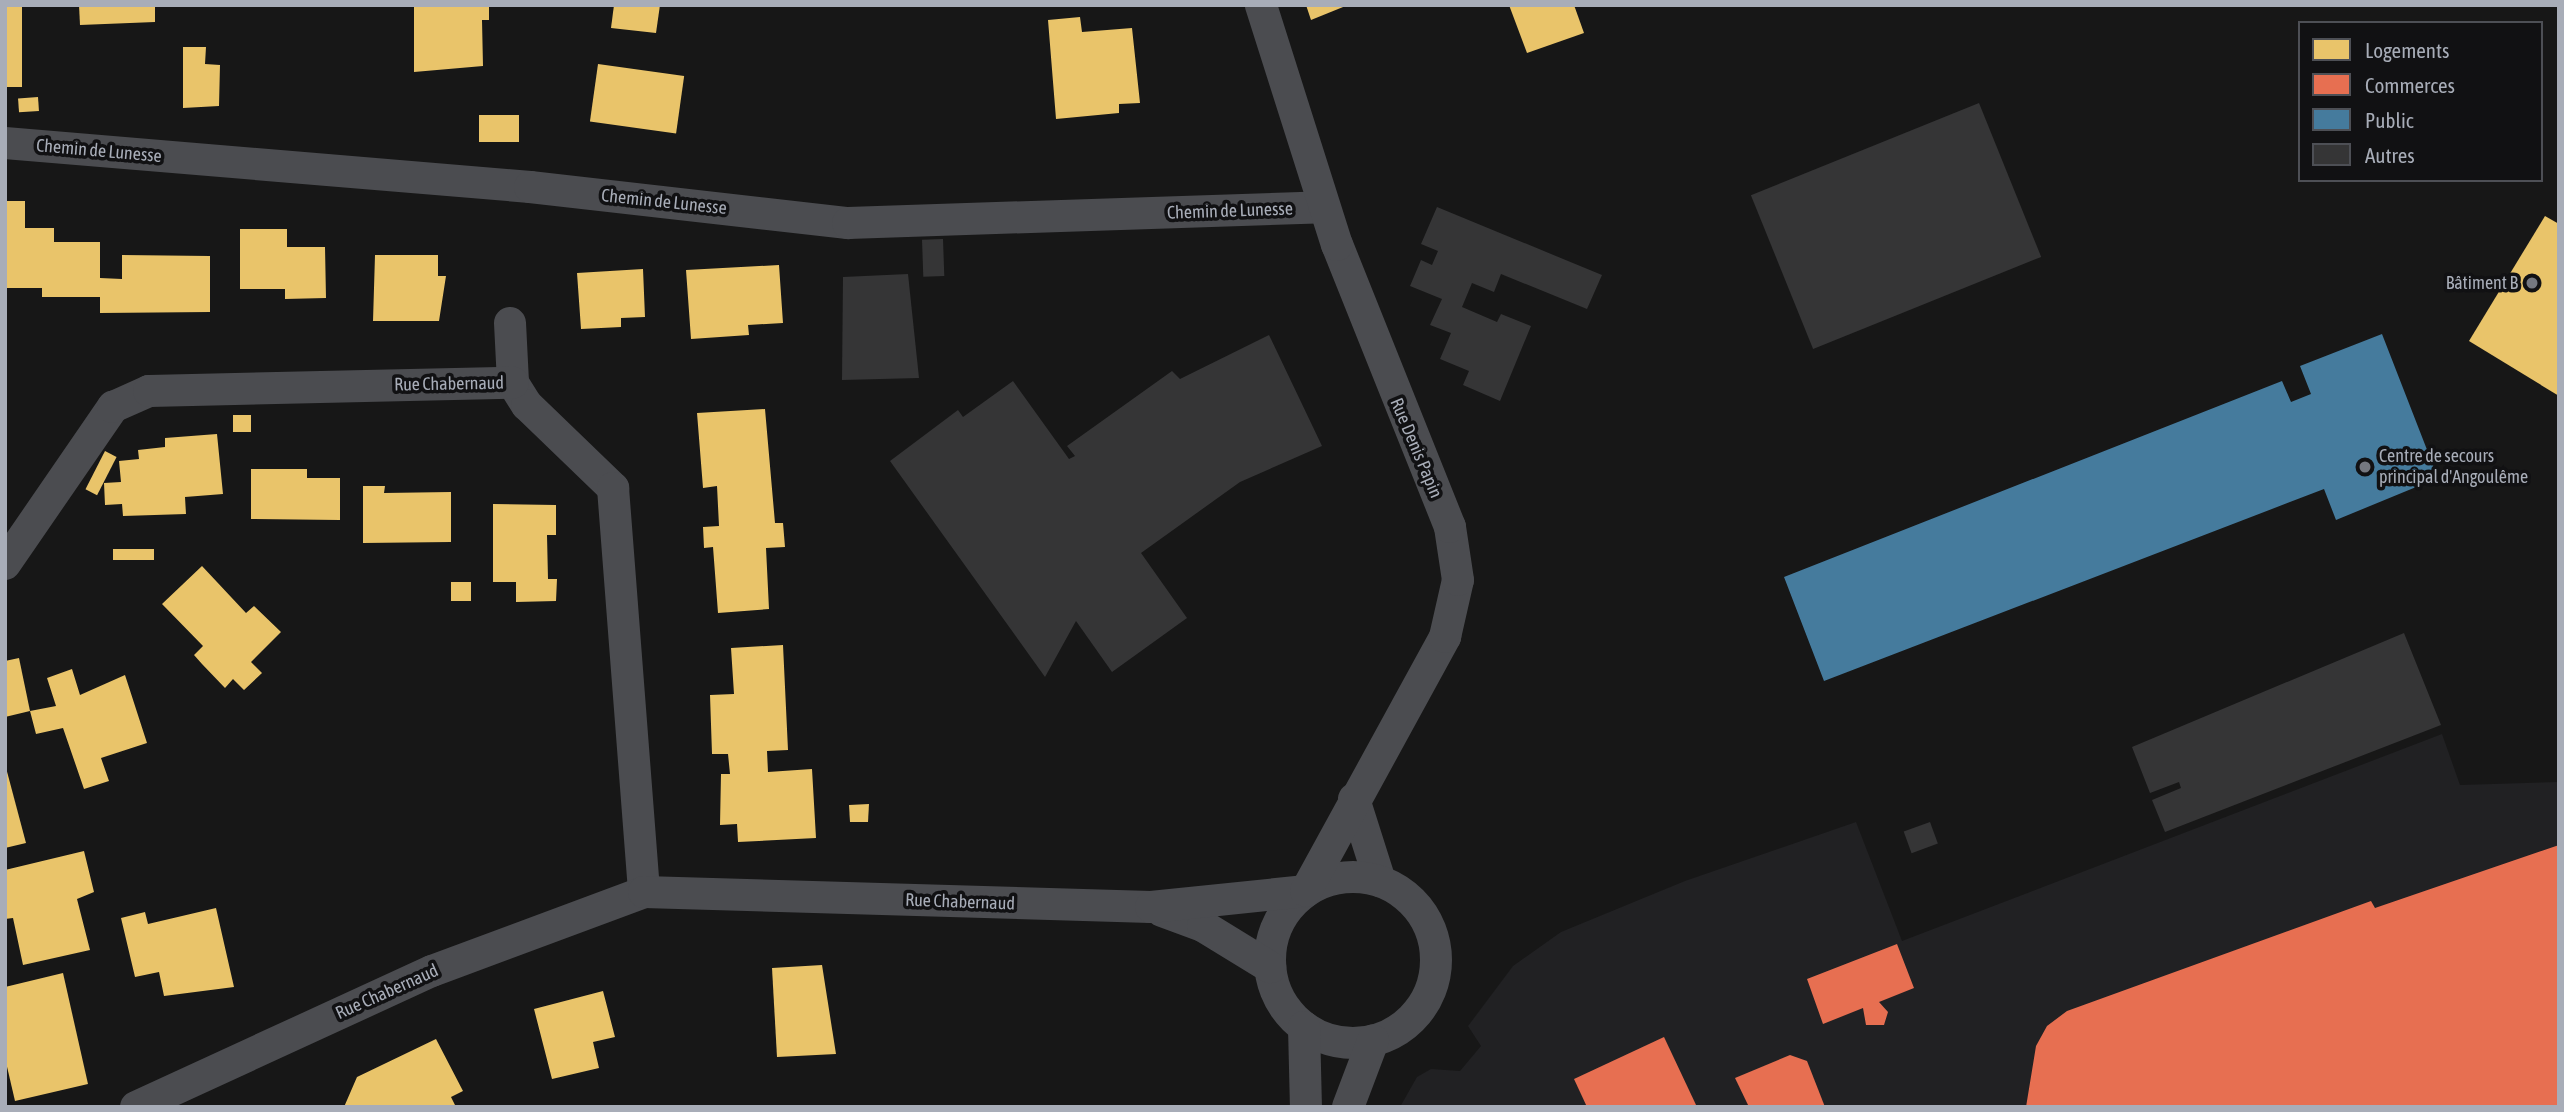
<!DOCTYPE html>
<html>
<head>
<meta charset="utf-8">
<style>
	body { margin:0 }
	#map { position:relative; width:2564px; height:1112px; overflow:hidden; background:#171717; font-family:"Asap Condensed",sans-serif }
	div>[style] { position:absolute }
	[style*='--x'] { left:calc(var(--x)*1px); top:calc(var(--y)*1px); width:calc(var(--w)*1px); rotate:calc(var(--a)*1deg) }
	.built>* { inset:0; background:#212123 }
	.homes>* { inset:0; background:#e9c46a; transform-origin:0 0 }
	.shops>* { inset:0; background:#e76f51 }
	.public>* { inset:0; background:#457b9d }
	.building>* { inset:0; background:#353536; transform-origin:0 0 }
	.minor>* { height:32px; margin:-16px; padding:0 16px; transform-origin:16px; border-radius:16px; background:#4b4c50 }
	.minor>.ring { margin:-16px; padding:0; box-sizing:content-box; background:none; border:32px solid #4b4c50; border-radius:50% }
	.dots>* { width:19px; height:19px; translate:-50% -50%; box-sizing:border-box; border:4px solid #111113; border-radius:50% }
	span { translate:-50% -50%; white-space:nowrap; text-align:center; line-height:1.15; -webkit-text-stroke:7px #111113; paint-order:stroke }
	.street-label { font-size:18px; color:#a8adb8 }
	.poi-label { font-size:18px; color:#a8adb8 }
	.right { translate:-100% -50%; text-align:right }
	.left { translate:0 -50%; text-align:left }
	.frame { position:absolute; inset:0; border:7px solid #a8adb8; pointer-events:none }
	.legend { position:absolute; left:2298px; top:21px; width:245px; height:161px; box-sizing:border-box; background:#111113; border:2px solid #4d4f55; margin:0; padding:9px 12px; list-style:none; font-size:21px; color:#a8adb8 }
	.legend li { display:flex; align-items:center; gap:14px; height:35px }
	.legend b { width:35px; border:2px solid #4d4f55 }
</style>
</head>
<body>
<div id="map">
	<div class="built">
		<div style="clip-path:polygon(2442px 734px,2460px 785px,2559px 782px,2559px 1107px,1400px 1107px,1417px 1077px,1431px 1069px,1460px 1071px,1481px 1046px,1468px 1026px,1513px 966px,1561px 932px,1685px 881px,1856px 822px,1902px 941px)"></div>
	</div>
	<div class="homes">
		<div style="left:5px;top:5px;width:17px;height:82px"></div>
		<div style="clip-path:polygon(79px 5px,155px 5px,155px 22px,80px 25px)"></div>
		<div style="clip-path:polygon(414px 5px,489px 5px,489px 20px,482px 20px,483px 66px,414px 72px)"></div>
		<div style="clip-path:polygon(614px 5px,660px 5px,656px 33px,611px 28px)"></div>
		<div style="clip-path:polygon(1306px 5px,1348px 5px,1311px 20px)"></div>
		<div style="clip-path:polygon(1509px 5px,1574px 5px,1584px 33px,1527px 53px)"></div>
		<div style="clip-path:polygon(1080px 17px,1082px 32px,1132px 28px,1140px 103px,1119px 104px,1119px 113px,1056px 119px,1048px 20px)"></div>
		<div style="clip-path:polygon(183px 47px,206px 47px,205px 64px,220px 65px,219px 106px,183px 108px)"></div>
		<div style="left:598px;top:64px;width:87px;height:58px;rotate:8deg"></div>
		<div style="left:38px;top:97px;width:14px;height:20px;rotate:86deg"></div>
		<div style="left:479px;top:115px;width:40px;height:27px"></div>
		<div style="clip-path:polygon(5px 201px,25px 201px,25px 228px,54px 228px,54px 242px,100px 242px,100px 278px,122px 279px,122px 255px,210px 256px,210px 312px,100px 313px,100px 297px,42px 297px,42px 288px,5px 288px)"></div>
		<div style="clip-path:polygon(2545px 216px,2559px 224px,2559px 396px,2469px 341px)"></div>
		<div style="clip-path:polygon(240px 229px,287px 229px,287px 247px,325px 247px,326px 298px,285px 299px,285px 289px,240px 289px)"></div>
		<div style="clip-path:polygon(375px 255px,438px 255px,438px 276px,446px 276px,439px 321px,373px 321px)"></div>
		<div style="clip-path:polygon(779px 265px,783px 323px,748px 325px,749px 335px,691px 339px,686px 270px)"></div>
		<div style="clip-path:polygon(643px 269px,645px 317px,621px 318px,621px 327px,581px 329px,577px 273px)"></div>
		<div style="clip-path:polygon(765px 409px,775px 523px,783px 523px,785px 547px,766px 548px,769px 609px,718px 613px,713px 547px,704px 548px,703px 527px,719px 526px,717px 486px,703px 488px,697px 413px)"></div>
		<div style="left:233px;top:415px;width:18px;height:17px"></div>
		<div style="clip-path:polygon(217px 434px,223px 494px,185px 497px,186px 514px,123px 516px,122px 504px,105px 505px,104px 483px,121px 482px,119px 461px,139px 459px,138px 450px,165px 447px,165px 438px)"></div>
		<div style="left:105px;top:451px;width:13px;height:43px;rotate:27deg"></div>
		<div style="clip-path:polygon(251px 469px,307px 469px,307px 478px,340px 478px,340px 520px,251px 519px)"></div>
		<div style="clip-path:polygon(363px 486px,385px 486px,384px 493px,451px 492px,451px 542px,363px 543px)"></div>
		<div style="clip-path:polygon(493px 504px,556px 505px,556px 535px,547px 535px,548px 579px,557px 579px,556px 601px,516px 602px,516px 582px,493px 582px)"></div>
		<div style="left:154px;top:549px;width:11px;height:41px;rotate:90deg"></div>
		<div style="clip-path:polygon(202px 566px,246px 613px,254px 606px,281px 632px,251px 662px,262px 673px,244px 690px,233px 679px,225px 688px,202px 664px,194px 655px,203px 646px,162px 604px)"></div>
		<div style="left:451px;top:582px;width:20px;height:19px"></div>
		<div style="clip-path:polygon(783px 645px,788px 750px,767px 751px,768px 772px,812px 769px,816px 838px,738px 842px,737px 824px,720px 825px,721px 774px,730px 774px,728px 754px,712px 754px,710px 695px,734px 694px,731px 648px)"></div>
		<div style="clip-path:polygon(19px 658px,30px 711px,5px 717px,5px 661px)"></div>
		<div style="clip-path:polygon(72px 669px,80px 695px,125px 675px,147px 743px,101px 758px,109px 781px,84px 789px,63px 728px,36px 734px,30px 711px,56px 706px,47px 678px)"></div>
		<div style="clip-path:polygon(5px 764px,26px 843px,5px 848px)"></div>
		<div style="clip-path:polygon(869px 804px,868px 822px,850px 822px,849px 805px)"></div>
		<div style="clip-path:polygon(84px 851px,94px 892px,77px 899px,90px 950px,23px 965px,13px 918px,5px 919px,5px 870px)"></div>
		<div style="clip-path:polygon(216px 908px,234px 987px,164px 996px,159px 972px,135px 977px,121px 918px,145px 912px,148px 924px)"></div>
		<div style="clip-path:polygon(822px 965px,836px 1054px,777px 1057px,772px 968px)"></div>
		<div style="clip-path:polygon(63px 973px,88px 1084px,15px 1101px,5px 1058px,5px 987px)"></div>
		<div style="clip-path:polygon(603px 991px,615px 1037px,593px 1042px,599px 1068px,552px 1079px,534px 1009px)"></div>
		<div style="clip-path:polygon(436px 1039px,463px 1091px,451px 1097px,456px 1107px,344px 1107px,357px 1077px)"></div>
	</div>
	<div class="shops">
		<div style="clip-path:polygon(2559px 845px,2559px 1107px,2026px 1107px,2036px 1046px,2047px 1026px,2067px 1011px,2371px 901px,2375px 908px)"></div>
		<div style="clip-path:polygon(1897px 944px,1914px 988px,1879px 1002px,1888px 1012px,1884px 1025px,1866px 1025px,1863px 1008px,1823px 1024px,1807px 979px)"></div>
		<div style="clip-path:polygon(1664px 1037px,1697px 1107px,1587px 1107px,1574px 1079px)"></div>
		<div style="clip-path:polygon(1790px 1055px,1807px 1061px,1825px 1107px,1749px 1107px,1735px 1078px)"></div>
	</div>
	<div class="public">
		<div style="clip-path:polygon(2382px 334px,2438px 478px,2336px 520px,2324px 489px,1824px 681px,1784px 577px,2282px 381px,2291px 402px,2311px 394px,2300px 366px)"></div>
	</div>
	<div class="building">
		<div style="left:1979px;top:103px;width:166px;height:246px;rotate:68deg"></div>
		<div style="clip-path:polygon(1437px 207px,1602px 275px,1587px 309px,1501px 274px,1494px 292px,1472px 283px,1462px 307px,1497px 322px,1501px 314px,1531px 326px,1500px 401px,1463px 385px,1469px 371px,1440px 359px,1451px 333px,1430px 325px,1442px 299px,1410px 286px,1421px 260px,1432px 265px,1438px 251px,1421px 244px)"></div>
		<div style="left:943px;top:239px;width:37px;height:21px;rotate:88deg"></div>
		<div style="clip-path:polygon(908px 274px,919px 378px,842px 380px,843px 277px)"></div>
		<div style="clip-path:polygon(1269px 335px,1322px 446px,1240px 482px,1141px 553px,1187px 618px,1112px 672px,1076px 621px,1045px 677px,890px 461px,958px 410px,963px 417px,1013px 381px,1069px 459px,1075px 456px,1067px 446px,1172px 371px,1180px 379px)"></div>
		<div style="clip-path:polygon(2404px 633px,2441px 725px,2165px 832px,2152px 800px,2181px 788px,2179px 782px,2150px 793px,2132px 747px)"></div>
		<div style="left:1930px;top:822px;width:23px;height:28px;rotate:70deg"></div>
	</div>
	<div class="minor">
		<div style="--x:5;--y:143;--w:527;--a:4.79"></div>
		<div style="--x:530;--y:187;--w:320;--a:6.5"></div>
		<div style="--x:848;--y:223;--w:476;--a:-1.9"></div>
		<div style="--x:510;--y:323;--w:60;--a:87.1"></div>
		<div style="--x:513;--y:383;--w:26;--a:58"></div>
		<div style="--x:527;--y:405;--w:120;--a:44"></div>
		<div style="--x:613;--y:488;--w:405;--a:85.6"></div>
		<div style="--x:5;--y:564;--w:191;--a:-55.5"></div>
		<div style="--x:113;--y:407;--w:39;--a:-24"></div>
		<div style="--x:149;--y:391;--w:364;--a:-1.3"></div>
		<div style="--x:1354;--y:799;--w:86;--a:72.4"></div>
		<div class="ring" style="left:1270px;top:877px;width:134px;height:134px"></div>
		<div style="--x:1162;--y:911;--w:44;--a:20.1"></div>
		<div style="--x:1203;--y:926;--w:79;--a:31.5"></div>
		<div style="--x:1304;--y:1027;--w:80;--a:88.6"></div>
		<div style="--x:136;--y:1107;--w:326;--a:-24.7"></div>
		<div style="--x:432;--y:971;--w:226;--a:-20.4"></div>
		<div style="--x:644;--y:892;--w:507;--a:1.69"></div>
		<div style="--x:1151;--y:907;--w:156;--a:-5.9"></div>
		<div style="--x:1306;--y:891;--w:290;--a:-61.3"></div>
		<div style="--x:1445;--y:637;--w:58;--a:-77.2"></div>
		<div style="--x:1458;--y:580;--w:54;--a:-98.6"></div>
		<div style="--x:1450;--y:527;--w:304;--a:-111.8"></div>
		<div style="--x:1337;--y:245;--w:252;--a:-107.6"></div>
		<div style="--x:1348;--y:1107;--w:71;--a:-69.3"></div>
	</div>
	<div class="dots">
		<div style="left:2532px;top:283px;background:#757880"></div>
		<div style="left:2365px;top:467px;background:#757880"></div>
	</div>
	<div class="street-label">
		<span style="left:99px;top:151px;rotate:5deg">Chemin de Lunesse</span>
		<span style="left:664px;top:202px;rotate:6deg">Chemin de Lunesse</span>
		<span style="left:1230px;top:211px;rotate:-2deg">Chemin de Lunesse</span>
		<span style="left:449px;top:384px;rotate:-1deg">Rue Chabernaud</span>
		<span style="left:1416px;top:448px;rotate:67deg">Rue Denis Papin</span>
		<span style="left:960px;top:902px;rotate:2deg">Rue Chabernaud</span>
		<span style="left:387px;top:992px;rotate:-24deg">Rue Chabernaud</span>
	</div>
	<div class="poi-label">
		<span class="right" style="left:2518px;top:283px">Bâtiment B</span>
		<span class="left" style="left:2379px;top:467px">Centre de secours<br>principal d'Angoulême</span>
	</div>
	<div class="frame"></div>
	<ul class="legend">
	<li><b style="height:19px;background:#e9c46a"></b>Logements</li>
	<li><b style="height:19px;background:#e76f51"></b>Commerces</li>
	<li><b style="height:19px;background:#457b9d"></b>Public</li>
	<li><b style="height:19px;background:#353536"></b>Autres</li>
	</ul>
</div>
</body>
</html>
